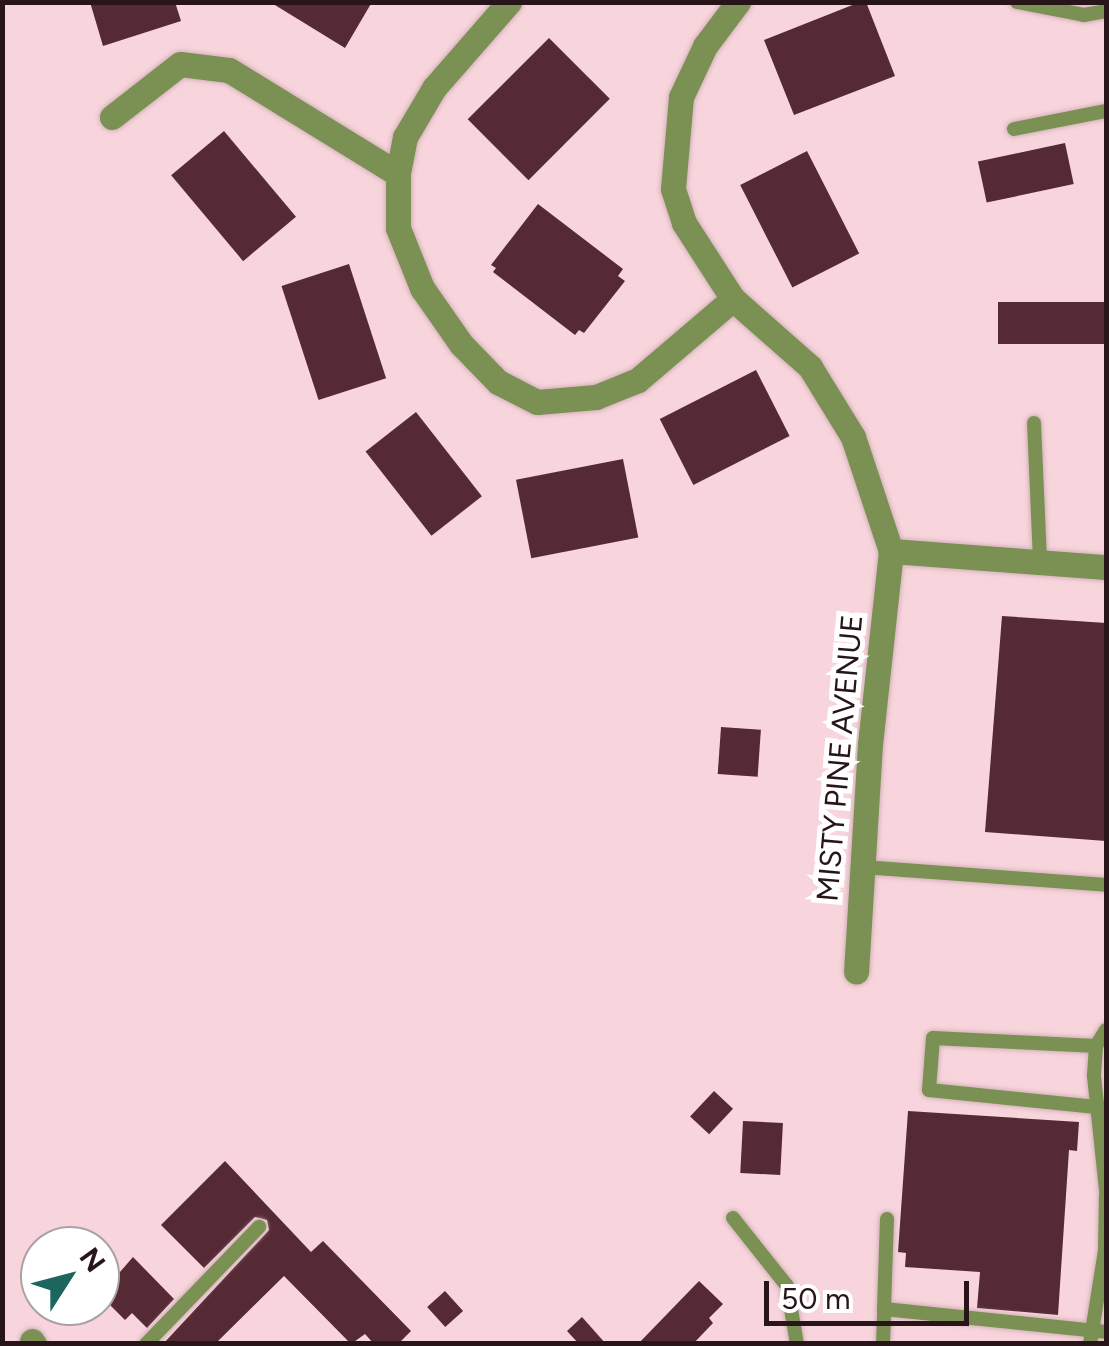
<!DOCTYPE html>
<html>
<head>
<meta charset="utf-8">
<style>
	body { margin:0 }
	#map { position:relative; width:1109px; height:1346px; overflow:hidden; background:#f8d5dc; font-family:Figtree,sans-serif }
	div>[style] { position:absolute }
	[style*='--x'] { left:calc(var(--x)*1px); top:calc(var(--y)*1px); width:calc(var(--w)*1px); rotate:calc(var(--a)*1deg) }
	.building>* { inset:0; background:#552a35; transform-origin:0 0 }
	.roads { filter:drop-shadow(0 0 2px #d3b2b9) drop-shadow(0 0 2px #d3b2b9) }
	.service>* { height:14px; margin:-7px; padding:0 7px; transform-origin:7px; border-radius:7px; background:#7b9053 }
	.minor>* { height:25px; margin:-12.5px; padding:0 12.5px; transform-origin:12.5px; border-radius:12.5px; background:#7b9053 }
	span { translate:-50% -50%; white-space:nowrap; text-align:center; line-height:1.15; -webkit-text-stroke:10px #fff; paint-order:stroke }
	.street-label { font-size:30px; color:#28151a }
	.frame { position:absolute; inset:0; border:5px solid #28151a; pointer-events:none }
	.north { position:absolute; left:20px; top:1226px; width:100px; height:100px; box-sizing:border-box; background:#fff; border:2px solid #a9a1a3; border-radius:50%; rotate:54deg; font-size:28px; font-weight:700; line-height:40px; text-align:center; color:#28151a }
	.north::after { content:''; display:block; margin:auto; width:35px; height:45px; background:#1d665e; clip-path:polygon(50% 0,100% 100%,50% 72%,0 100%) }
	.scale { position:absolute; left:764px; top:1281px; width:205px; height:45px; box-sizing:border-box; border:5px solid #28151a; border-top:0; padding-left:12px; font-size:30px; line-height:35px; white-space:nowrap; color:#28151a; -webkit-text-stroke:8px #fff; paint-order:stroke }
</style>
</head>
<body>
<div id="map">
	<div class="building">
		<div style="clip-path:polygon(90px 2px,175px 2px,181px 21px,103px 46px)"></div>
		<div style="clip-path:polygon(270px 2px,372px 2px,345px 48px)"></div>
		<div style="clip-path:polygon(860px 2px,866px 2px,895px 76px,794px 115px,764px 40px)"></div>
		<div style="left:549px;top:38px;width:86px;height:115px;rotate:45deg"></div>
		<div style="left:224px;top:131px;width:112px;height:69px;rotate:50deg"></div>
		<div style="left:1065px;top:143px;width:42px;height:89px;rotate:78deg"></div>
		<div style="left:807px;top:151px;width:115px;height:75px;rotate:63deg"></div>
		<div style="clip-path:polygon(538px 204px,623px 269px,618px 276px,625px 281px,584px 333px,579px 330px,575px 335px,493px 272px,496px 268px,491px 265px)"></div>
		<div style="left:349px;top:264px;width:120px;height:71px;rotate:72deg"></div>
		<div style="left:1106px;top:302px;width:42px;height:108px;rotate:90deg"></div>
		<div style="left:756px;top:370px;width:74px;height:108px;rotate:63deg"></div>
		<div style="left:416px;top:412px;width:107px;height:64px;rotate:52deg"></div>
		<div style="left:623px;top:459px;width:80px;height:109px;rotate:79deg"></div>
		<div style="clip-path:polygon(1002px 616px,1106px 623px,1106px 841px,985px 832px)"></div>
		<div style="left:721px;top:727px;width:40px;height:47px;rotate:4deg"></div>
		<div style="left:714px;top:1091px;width:26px;height:35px;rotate:43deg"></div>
		<div style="clip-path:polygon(908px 1111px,1079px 1122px,1077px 1151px,1069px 1150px,1058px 1315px,977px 1308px,980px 1272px,905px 1267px,906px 1253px,898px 1252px)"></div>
		<div style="left:743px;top:1121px;width:40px;height:52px;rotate:3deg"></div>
		<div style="clip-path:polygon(225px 1161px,311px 1252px,323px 1241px,411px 1331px,398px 1344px,374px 1344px,365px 1334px,351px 1344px,284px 1276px,215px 1344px,163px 1344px,269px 1230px,267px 1220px,255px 1217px,204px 1268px,161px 1225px)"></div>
		<div style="clip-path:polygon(133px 1257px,174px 1299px,147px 1328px,132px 1313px,125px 1320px,100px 1295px)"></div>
		<div style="clip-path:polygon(699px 1281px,723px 1304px,709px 1318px,713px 1323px,693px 1344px,638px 1344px)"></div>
		<div style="left:445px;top:1291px;width:27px;height:24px;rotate:48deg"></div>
		<div style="clip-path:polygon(582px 1317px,606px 1344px,579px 1344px,567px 1331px)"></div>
	</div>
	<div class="roads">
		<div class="service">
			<div style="--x:1017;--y:2;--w:68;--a:11"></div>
			<div style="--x:1084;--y:15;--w:22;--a:-10"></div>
			<div style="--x:1014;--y:129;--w:94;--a:-11.1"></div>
			<div style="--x:1034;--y:423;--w:139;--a:87.5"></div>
			<div style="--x:863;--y:867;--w:244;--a:4.2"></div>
			<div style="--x:1106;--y:1030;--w:19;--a:122"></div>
			<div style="--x:1096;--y:1046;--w:30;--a:94"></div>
			<div style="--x:1094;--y:1076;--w:115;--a:84"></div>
			<div style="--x:1096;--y:1046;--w:163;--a:-177.2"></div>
			<div style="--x:933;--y:1038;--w:52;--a:94.4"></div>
			<div style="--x:929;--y:1090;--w:178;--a:5.8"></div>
			<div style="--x:733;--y:1218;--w:87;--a:51.5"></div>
			<div style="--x:787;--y:1286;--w:59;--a:80.2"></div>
			<div style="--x:884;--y:1309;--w:90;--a:-88.1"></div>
			<div style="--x:146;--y:1344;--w:163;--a:-46"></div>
			<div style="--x:883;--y:1344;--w:35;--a:-88"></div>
			<div style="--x:884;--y:1309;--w:223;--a:5.9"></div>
			<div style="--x:1090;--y:1344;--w:95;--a:-80.9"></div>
			<div style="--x:1105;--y:1250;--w:55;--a:-89"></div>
		</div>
		<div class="minor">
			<div style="--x:509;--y:2;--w:114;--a:131.1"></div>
			<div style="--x:434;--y:88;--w:57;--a:120.6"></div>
			<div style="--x:405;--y:137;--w:38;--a:101"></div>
			<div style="--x:398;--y:174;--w:54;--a:90"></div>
			<div style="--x:398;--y:228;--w:65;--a:68.2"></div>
			<div style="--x:422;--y:288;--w:68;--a:55.1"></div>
			<div style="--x:461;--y:344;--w:53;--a:45.8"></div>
			<div style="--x:498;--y:382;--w:44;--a:27.1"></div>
			<div style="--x:537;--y:402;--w:59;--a:-4.8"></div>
			<div style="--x:596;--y:397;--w:45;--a:-22"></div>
			<div style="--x:638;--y:380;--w:125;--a:-40.5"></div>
			<div style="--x:738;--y:2;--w:55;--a:126.9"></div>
			<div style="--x:705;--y:46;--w:56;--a:115.2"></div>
			<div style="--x:681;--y:97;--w:92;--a:95"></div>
			<div style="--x:673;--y:189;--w:36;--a:72"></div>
			<div style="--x:684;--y:223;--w:90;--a:57.2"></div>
			<div style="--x:733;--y:299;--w:103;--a:41.4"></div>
			<div style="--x:810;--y:367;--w:82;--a:58.4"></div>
			<div style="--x:853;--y:437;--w:120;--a:71.6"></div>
			<div style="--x:891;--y:551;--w:194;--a:96.2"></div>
			<div style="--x:870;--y:744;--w:228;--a:93.5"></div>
			<div style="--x:112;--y:117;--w:86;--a:-37.9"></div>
			<div style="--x:180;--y:64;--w:49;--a:7"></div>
			<div style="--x:229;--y:70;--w:198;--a:31.6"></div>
			<div style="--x:891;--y:551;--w:216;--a:4.3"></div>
			<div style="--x:32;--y:1341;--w:4;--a:56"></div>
		</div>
	</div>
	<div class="street-label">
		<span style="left:840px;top:758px;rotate:-85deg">MISTY PINE AVENUE</span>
	</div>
	<div class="frame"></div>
	<div class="north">N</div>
	<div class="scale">50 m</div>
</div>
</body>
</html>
